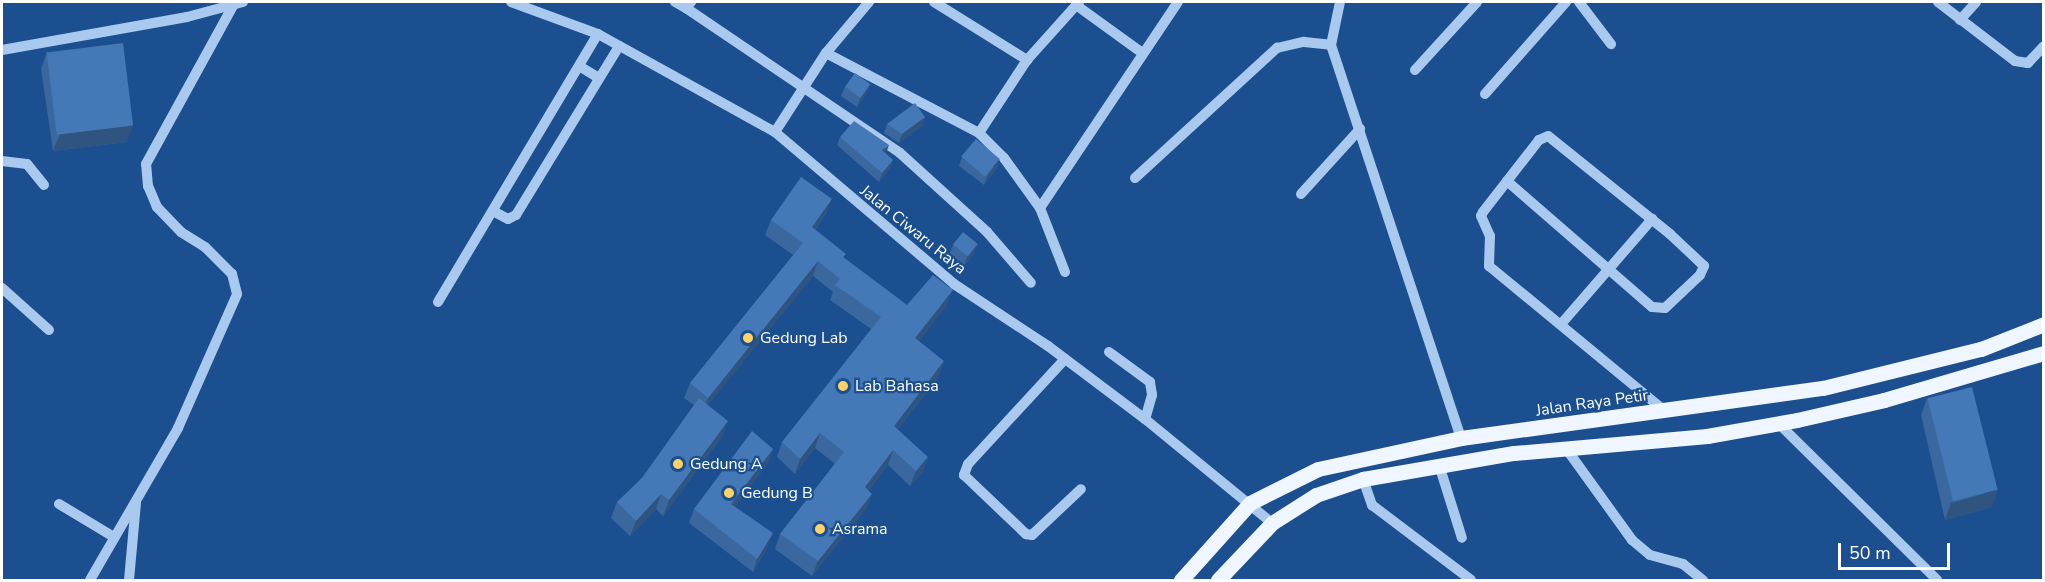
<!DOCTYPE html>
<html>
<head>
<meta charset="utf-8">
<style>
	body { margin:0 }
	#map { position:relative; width:2045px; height:582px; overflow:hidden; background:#1b4f8f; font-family:"Nunito Sans",sans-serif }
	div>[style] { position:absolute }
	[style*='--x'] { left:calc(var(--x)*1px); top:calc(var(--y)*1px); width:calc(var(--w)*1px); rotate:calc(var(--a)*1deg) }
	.minor>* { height:10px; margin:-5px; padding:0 5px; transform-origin:5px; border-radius:5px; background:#a9c9ee }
	.major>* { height:15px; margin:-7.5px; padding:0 7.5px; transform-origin:7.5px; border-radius:7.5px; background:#f0f6ff }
	.wall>* { inset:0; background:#3a679d }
	.shaded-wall>* { inset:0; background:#305480 }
	.building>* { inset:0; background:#4478b7; transform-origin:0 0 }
	.dots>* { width:16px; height:16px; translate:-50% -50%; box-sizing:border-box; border:3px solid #1b4f8f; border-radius:50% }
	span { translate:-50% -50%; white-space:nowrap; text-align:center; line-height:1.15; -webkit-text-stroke:4.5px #1b4f8f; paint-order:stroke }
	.street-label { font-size:16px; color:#fff }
	.poi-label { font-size:16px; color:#fff }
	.left { translate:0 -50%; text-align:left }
	.frame { position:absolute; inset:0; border:3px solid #fff; pointer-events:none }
	.scale { position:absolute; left:1838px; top:543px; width:112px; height:27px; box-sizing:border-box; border:3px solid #fff; border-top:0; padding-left:8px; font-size:18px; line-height:21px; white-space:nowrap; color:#fff; -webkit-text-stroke:4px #1b4f8f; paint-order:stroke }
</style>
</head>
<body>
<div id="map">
	<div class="minor">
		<div style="--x:511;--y:2;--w:93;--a:20.2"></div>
		<div style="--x:598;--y:34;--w:202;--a:29"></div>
		<div style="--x:775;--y:132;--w:235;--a:40.3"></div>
		<div style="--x:954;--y:284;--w:113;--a:33.4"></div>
		<div style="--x:1048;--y:346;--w:121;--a:37"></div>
		<div style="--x:1145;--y:419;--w:164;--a:39.3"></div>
		<div style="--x:675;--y:2;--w:13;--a:29"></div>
		<div style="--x:686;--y:8;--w:8;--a:-50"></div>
		<div style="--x:934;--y:2;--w:110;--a:31.9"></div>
		<div style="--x:1027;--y:60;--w:78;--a:-48.1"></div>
		<div style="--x:1340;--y:2;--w:44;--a:101.8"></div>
		<div style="--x:1331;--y:45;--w:414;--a:71.7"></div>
		<div style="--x:1579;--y:2;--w:53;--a:52.7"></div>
		<div style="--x:1938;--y:2;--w:97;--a:37.5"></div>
		<div style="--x:2015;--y:61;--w:13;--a:9"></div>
		<div style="--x:2028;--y:63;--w:23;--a:-47"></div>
		<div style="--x:1076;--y:5;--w:80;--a:35.9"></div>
		<div style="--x:686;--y:8;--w:258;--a:34.1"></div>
		<div style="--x:900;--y:153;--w:118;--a:42.2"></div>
		<div style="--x:987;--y:232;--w:67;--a:49.2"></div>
		<div style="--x:1960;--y:20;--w:24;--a:-48"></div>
		<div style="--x:2;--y:50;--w:188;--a:-10.1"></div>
		<div style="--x:187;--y:17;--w:58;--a:-15"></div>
		<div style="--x:826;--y:53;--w:173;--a:27.6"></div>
		<div style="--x:979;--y:133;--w:35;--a:45"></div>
		<div style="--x:1004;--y:158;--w:62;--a:54.2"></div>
		<div style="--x:579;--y:66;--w:23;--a:31"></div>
		<div style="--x:1415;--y:70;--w:92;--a:-47.6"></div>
		<div style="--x:1485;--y:94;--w:123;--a:-48.6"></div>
		<div style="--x:775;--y:132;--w:94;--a:-57.2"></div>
		<div style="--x:826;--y:53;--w:67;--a:-49.9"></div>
		<div style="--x:979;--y:133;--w:87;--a:-56.7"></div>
		<div style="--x:2;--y:161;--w:25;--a:7"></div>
		<div style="--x:27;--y:164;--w:27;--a:51"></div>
		<div style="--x:1135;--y:178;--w:193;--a:-42.5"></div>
		<div style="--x:1277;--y:48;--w:28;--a:-13"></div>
		<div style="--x:1304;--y:42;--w:27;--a:6"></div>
		<div style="--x:1507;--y:181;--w:192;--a:41"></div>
		<div style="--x:1652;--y:307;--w:13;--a:4"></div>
		<div style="--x:1665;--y:308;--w:48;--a:-43.3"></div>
		<div style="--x:1700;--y:275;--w:10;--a:-66"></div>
		<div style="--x:1704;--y:266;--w:47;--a:-136.7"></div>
		<div style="--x:1670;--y:234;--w:156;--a:-141.2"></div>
		<div style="--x:1548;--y:136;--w:10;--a:156"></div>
		<div style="--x:1539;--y:140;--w:91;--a:127.9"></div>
		<div style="--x:1483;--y:212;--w:4;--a:117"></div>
		<div style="--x:1481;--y:216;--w:22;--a:66"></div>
		<div style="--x:1490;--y:236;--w:30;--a:92"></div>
		<div style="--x:1489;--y:266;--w:228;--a:39.5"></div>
		<div style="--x:1301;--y:194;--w:88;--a:-47.8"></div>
		<div style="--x:493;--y:211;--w:17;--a:28"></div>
		<div style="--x:508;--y:219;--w:9;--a:-27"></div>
		<div style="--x:516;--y:215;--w:198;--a:-58.6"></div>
		<div style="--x:1065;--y:272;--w:69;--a:-111.3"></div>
		<div style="--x:1040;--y:208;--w:248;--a:-56.2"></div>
		<div style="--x:2;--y:288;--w:63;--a:41.8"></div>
		<div style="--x:438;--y:302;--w:312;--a:-59.2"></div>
		<div style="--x:1562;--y:323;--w:138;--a:-49.1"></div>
		<div style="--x:1109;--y:352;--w:51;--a:36.2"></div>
		<div style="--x:1150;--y:382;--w:13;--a:81"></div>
		<div style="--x:1152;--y:395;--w:25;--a:106"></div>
		<div style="--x:1065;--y:359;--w:143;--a:132.7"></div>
		<div style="--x:968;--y:464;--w:12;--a:110"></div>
		<div style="--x:964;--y:475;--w:86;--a:43.6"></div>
		<div style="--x:1026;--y:534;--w:6;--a:9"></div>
		<div style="--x:1032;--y:535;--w:67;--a:-43.2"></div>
		<div style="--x:1777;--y:422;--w:225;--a:44.6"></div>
		<div style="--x:1565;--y:447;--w:115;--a:54.2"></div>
		<div style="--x:1632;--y:540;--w:23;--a:40"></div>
		<div style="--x:1650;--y:555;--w:34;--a:15"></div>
		<div style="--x:1683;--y:564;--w:26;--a:39"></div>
		<div style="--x:1440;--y:468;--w:73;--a:72.6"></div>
		<div style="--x:1363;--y:479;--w:28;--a:71"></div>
		<div style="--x:1372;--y:505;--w:124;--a:37.1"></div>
		<div style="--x:59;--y:504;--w:64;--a:31"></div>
		<div style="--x:90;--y:580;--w:176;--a:-59.9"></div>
		<div style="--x:178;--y:428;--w:146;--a:-66.2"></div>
		<div style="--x:237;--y:294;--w:21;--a:-104"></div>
		<div style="--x:232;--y:274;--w:38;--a:-135"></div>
		<div style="--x:205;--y:247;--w:28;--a:-148"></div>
		<div style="--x:181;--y:232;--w:35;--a:-134"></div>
		<div style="--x:157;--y:207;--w:23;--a:-113"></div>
		<div style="--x:148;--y:186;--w:22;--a:-95"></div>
		<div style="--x:146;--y:164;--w:180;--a:-61.2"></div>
		<div style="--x:129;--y:580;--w:77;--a:-84.8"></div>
	</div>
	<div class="major">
		<div style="--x:1181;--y:580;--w:103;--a:-48.1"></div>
		<div style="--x:1250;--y:503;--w:76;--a:-26.6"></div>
		<div style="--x:1318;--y:469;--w:146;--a:-12.2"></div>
		<div style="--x:1461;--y:438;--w:365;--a:-7.9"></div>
		<div style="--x:1823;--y:388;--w:163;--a:-13.9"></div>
		<div style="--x:1981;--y:349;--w:68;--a:-21.6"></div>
		<div style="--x:1218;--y:580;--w:79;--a:-46.5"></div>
		<div style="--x:1272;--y:523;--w:52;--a:-32.5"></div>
		<div style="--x:1316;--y:495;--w:50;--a:-18.8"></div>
		<div style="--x:1363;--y:479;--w:153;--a:-9.8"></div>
		<div style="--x:1514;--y:453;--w:194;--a:-5"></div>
		<div style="--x:1707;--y:436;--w:91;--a:-10.1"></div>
		<div style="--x:1797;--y:420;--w:89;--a:-12.9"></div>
		<div style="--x:1884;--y:400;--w:167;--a:-16.4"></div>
	</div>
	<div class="wall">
		<div style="clip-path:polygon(47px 52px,127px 142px,53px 151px,41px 69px)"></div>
		<div style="clip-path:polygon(845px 87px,867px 93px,857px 107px,841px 96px)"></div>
		<div style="clip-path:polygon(925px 117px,922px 126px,899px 143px,884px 133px,887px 124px)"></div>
		<div style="clip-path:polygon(840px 137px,886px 153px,886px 154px,893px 160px,890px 168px,879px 182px,837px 145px)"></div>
		<div style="clip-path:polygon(962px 157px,997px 168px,984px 185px,959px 166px)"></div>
		<div style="clip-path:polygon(826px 214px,815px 230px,844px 258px,907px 305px,947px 305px,919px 341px,939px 377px,897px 430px,923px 472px,910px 486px,888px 465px,868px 491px,866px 509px,812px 576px,775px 549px,780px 534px,835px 464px,815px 448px,795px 474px,777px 457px,782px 442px,871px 329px,830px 300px,833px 292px,813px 276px,708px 405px,722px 437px,663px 516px,656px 509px,630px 536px,611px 518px,617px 502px,642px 478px,694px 405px,684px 398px,690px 383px,793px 255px,765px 235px,771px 220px)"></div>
		<div style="clip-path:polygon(953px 245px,974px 253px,964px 266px,949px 254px)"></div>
		<div style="clip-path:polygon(1927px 398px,1992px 507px,1945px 520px,1921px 415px)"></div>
		<div style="clip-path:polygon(773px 449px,768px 463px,735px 507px,768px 546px,753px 572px,689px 523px,694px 509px)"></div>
	</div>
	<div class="shaded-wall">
		<div style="clip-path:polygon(870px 84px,867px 93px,857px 107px,860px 98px)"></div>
		<div style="clip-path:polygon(925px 117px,922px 126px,899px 143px,902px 134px)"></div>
		<div style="clip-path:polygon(133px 125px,127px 142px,53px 151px,60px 134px)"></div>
		<div style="clip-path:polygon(889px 145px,886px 153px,879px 159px,882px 150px)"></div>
		<div style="clip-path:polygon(1000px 159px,997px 168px,984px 185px,987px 176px)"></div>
		<div style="clip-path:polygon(893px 160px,890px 168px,879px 182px,882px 173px)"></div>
		<div style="clip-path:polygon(832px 199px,826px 214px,806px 242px,812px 227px)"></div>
		<div style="clip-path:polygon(978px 244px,974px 253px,964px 266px,967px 257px)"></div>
		<div style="clip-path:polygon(818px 261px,813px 276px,702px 413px,708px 398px)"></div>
		<div style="clip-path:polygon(953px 290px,947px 305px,910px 353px,915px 338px)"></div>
		<div style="clip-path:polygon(944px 361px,939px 377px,888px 441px,894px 426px)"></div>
		<div style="clip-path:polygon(728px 421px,722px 437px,663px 516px,669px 500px)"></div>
		<div style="clip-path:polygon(820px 433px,815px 448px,795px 474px,800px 459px)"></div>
		<div style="clip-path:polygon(773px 449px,768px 463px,727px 518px,731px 504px)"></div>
		<div style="clip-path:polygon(893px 450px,888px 465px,859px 502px,865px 487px)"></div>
		<div style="clip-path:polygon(928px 457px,923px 472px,910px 486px,916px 471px)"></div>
		<div style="clip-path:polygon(1998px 490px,1992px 507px,1945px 520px,1951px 503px)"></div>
		<div style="clip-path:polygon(661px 494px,656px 509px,630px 536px,636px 521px)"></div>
		<div style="clip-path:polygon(872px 494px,866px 509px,812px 576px,818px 561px)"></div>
		<div style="clip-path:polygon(773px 533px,768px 546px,753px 572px,757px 559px)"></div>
	</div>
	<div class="building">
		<div style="left:123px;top:43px;width:83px;height:77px;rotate:83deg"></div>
		<div style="left:855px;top:73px;width:19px;height:17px;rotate:36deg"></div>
		<div style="clip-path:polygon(915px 103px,925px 117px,902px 134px,887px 124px)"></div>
		<div style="clip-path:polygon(854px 121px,889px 145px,882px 150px,893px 160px,882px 173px,840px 137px)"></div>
		<div style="left:976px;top:139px;width:31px;height:23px;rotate:40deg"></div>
		<div style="clip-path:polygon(801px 177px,832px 199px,812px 227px,846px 254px,843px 257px,907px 305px,933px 275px,953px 290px,915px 338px,944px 361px,894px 426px,928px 457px,916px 471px,893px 450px,865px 487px,872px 494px,818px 561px,780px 534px,844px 452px,820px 433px,800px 459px,782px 442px,881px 317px,835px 285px,840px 279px,818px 261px,708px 398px,690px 383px,803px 243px,771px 220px)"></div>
		<div style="left:963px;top:232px;width:19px;height:16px;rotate:39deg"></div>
		<div style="left:1972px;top:387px;width:106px;height:46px;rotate:76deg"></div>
		<div style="clip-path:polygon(699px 398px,728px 421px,669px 500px,661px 494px,636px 521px,617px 502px,642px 478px)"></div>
		<div style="clip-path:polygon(752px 431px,773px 449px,731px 504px,773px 533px,757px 559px,694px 509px)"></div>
	</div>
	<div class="dots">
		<div style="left:748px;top:338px;background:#ffd166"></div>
		<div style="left:843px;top:386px;background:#ffd166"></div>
		<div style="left:678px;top:464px;background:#ffd166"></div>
		<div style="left:729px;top:493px;background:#ffd166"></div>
		<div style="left:820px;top:529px;background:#ffd166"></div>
	</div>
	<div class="street-label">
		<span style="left:913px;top:230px;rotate:39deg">Jalan Ciwaru Raya</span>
		<span style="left:1592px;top:403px;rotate:-8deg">Jalan Raya Petir</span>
	</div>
	<div class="poi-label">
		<span class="left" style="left:760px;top:338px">Gedung Lab</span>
		<span class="left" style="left:855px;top:386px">Lab Bahasa</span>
		<span class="left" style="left:690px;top:464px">Gedung A</span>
		<span class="left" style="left:741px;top:493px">Gedung B</span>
		<span class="left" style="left:832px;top:529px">Asrama</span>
	</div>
	<div class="frame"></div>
	<div class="scale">50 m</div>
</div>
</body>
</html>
